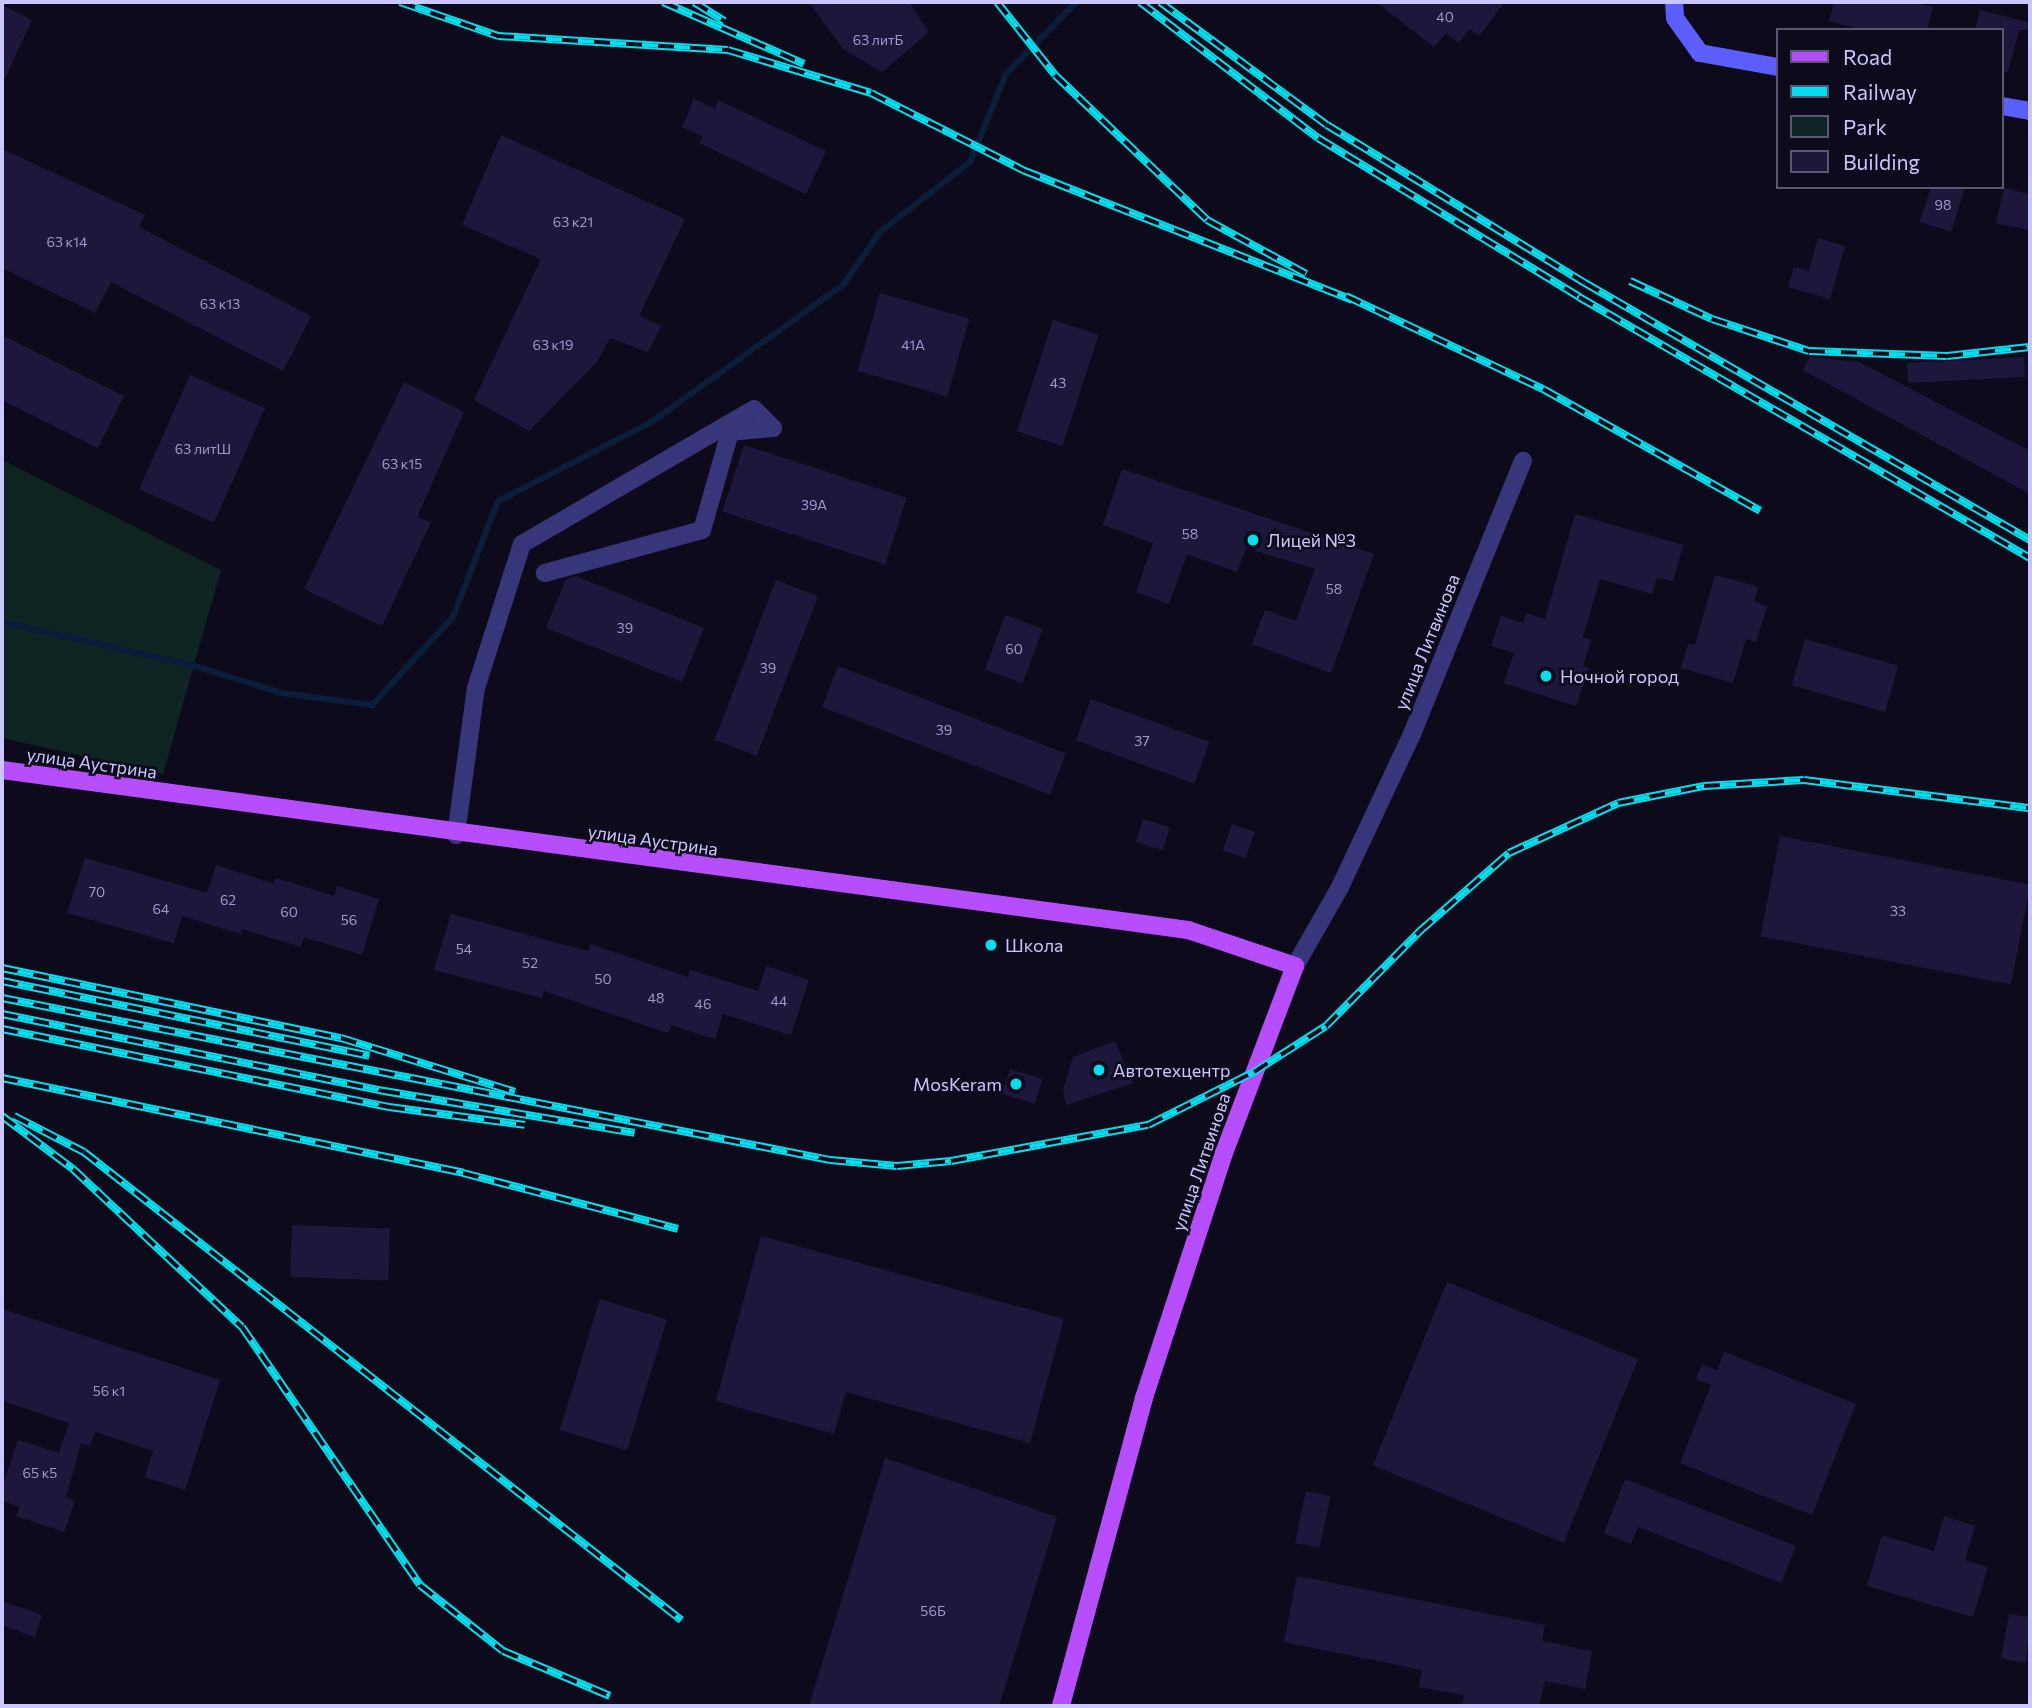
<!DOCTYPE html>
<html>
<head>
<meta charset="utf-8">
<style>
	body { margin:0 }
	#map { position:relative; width:2032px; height:1708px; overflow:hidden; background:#0d0b1b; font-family:Commissioner,sans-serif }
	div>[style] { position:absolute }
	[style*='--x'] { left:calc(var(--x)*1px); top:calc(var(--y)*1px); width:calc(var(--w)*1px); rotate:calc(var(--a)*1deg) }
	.green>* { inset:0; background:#0e2524 }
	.stream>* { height:6px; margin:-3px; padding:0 3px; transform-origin:3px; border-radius:3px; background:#0a1e3b }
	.building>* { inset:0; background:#1e173c; transform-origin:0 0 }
	.street>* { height:18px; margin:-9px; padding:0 9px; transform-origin:9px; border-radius:9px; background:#37367a }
	.secondary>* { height:18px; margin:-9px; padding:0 9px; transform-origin:9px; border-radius:9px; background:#5d5efe }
	.primary>* { height:18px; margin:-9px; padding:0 9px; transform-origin:9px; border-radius:9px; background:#b74efe }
	.rail>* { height:8px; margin-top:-4px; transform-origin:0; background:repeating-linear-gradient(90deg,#0d0b1b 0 16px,#02deee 0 32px); box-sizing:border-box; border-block:2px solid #02deee }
	.dots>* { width:19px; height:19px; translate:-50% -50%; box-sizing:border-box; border:4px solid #0d0b1b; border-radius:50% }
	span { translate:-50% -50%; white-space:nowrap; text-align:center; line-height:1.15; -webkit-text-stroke:5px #0d0b1b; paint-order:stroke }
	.number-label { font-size:14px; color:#9f9ace }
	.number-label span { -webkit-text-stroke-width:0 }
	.poi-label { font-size:18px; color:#cac6ff }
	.left { translate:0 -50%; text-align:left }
	.right { translate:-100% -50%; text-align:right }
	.street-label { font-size:18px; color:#cac6ff }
	.frame { position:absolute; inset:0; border:4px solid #cac6ff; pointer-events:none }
	.legend { position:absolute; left:1776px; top:28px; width:228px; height:161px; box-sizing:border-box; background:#0d0b1b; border:2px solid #595676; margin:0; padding:9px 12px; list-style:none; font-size:21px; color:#cac6ff }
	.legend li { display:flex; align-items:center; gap:14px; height:35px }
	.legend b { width:35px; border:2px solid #595676 }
</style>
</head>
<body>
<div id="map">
	<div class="green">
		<div style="clip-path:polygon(2px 460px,221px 570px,163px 774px,2px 738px)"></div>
	</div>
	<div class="stream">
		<div style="--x:2;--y:622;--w:198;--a:12.8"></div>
		<div style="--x:195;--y:666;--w:90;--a:17.4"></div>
		<div style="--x:281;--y:693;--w:92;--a:7.5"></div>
		<div style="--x:372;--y:705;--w:120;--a:-47.4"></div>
		<div style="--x:453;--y:617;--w:124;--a:-68.8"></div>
		<div style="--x:498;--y:501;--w:171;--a:-27.2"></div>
		<div style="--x:650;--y:423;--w:237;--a:-35.6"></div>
		<div style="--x:843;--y:285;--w:65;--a:-55.1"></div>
		<div style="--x:880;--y:232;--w:114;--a:-37.9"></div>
		<div style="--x:970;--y:162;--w:95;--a:-67.8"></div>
		<div style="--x:1006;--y:74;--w:100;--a:-45.8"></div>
	</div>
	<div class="building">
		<div style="clip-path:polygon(809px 2px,909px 2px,929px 32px,882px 72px,843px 49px)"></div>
		<div style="clip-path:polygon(1376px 2px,1505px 2px,1479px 36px,1470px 29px,1459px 43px,1446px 33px,1434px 47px)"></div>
		<div style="clip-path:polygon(1834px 2px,1912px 2px,1933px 7px,1927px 30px,1863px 30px,1829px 21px)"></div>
		<div style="clip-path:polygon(2px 5px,32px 20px,2px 85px)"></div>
		<div style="clip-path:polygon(1980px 10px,2030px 23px,2030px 30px,2019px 30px,2008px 72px,2002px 71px,2002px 30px,1975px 30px)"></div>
		<div style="clip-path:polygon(694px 99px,715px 109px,718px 100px,826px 151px,806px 194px,699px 143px,703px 137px,682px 127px)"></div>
		<div style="clip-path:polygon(501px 135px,685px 219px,639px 316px,661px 326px,648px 352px,610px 338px,597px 362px,529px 431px,474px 400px,541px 259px,462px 225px)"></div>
		<div style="clip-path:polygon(2px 149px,145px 215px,139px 227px,311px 316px,283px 371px,111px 282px,95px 313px,2px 268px)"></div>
		<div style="clip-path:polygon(1931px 187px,1965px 187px,1951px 232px,1920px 222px)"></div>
		<div style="clip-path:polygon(2004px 188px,2030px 194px,2030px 230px,1996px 223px)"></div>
		<div style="clip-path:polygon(1818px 238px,1845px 246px,1830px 299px,1788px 287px,1794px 267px,1809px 271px)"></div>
		<div style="left:880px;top:293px;width:93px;height:81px;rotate:16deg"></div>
		<div style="left:1053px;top:320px;width:48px;height:117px;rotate:18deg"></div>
		<div style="clip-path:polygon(2px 335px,124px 396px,98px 448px,2px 400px)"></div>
		<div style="clip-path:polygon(1810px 357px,1859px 362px,2030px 451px,2030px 494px,1803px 370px)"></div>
		<div style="left:2024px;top:357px;width:20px;height:117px;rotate:87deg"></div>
		<div style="left:190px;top:375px;width:82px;height:125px;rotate:24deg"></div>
		<div style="clip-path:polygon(404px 382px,464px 412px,417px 517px,431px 522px,382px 626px,304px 589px)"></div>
		<div style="left:744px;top:445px;width:171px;height:70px;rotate:18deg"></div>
		<div style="clip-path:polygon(1122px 469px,1374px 554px,1331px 673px,1252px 644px,1265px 610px,1296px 621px,1315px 569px,1246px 548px,1237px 572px,1187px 554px,1169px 604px,1136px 592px,1153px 543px,1103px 525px)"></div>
		<div style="clip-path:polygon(1575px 514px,1683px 545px,1673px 582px,1657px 577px,1652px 594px,1600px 579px,1583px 637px,1591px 640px,1583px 666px,1589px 668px,1576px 706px,1504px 683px,1514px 653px,1491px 646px,1501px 616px,1523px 623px,1526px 613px,1545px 619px)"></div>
		<div style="clip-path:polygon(1715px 575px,1758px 587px,1754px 602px,1767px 606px,1756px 642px,1746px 639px,1733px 683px,1681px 668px,1688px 644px,1695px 645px)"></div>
		<div style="clip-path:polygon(576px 576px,704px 628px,682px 682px,546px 628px,566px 579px)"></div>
		<div style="left:776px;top:580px;width:45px;height:171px;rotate:21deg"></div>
		<div style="left:1005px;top:615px;width:40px;height:58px;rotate:20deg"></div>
		<div style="left:1805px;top:639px;width:97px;height:48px;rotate:16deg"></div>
		<div style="left:838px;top:666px;width:244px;height:44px;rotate:21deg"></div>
		<div style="left:1091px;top:699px;width:126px;height:44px;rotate:20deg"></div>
		<div style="left:1143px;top:819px;width:28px;height:24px;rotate:17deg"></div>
		<div style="left:1232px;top:824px;width:24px;height:28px;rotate:19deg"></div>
		<div style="left:1780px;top:836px;width:255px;height:102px;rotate:11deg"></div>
		<div style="clip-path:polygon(85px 858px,207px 893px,216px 865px,274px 884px,276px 878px,334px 896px,337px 886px,379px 899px,362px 955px,304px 937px,301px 947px,242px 929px,241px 934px,182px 916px,174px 943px,67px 913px)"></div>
		<div style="clip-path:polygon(451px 914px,588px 951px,590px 944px,688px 977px,690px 970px,758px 991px,766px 966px,809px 980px,791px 1035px,723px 1014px,715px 1039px,671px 1025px,668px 1033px,544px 991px,542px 998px,434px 970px)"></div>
		<div style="clip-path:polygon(1115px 1041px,1133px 1083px,1066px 1105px,1063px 1090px,1073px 1057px)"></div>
		<div style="left:1010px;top:1069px;width:34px;height:26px;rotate:17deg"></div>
		<div style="left:292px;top:1225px;width:98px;height:52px;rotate:2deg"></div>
		<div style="clip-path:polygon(761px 1236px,1064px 1319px,1030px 1443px,846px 1392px,834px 1434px,716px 1401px)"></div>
		<div style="left:1447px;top:1282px;width:206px;height:198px;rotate:22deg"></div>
		<div style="left:600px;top:1299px;width:70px;height:137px;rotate:17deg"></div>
		<div style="clip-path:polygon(2px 1309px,220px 1380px,185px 1490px,145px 1477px,153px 1451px,95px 1432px,90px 1446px,81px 1443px,66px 1497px,75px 1501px,64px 1532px,16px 1516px,20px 1507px,2px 1501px,2px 1488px,18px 1440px,59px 1453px,69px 1423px,2px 1401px)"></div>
		<div style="clip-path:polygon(1724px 1352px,1856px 1404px,1812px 1515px,1680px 1463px,1711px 1385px,1696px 1379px,1702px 1364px,1717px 1370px)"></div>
		<div style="clip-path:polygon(885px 1458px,1057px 1517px,999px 1706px,809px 1706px)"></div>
		<div style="clip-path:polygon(1625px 1479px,1796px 1546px,1781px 1583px,1638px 1527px,1631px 1544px,1604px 1533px)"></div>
		<div style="left:1306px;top:1491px;width:25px;height:53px;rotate:12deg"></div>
		<div style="clip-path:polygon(1944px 1516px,1975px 1526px,1965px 1560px,1988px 1567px,1973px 1617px,1867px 1586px,1882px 1535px,1934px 1551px)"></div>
		<div style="clip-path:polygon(1297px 1576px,1545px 1625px,1542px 1641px,1592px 1651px,1585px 1689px,1545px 1681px,1539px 1706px,1462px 1706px,1464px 1695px,1419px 1687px,1422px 1670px,1284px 1642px)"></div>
		<div style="clip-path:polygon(2px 1601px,42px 1615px,35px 1637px,2px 1625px)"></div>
		<div style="clip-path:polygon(2009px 1614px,2030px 1617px,2026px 1663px,2001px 1658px)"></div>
	</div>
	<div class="street">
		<div style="--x:456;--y:835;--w:148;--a:-82.3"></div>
		<div style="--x:476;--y:688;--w:151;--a:-72.3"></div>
		<div style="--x:522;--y:544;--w:268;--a:-30.2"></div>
		<div style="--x:754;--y:409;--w:27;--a:45"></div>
		<div style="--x:773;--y:428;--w:43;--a:174.7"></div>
		<div style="--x:730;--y:432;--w:102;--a:105.9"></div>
		<div style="--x:702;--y:530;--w:163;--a:164.7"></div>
		<div style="--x:1295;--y:966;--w:91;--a:-60.3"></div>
		<div style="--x:1340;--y:887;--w:169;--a:-64.8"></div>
		<div style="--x:1412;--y:734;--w:295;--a:-67.9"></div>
	</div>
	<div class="secondary">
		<div style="--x:1674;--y:2;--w:16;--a:86"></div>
		<div style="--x:1675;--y:18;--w:43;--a:54.5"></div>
		<div style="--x:1700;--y:53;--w:79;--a:10.2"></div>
		<div style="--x:2002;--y:106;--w:28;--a:10"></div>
	</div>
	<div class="primary">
		<div style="--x:2;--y:770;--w:1197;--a:7.68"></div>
		<div style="--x:1188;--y:930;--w:113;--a:18.6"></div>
		<div style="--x:1295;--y:966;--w:200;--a:110.8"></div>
		<div style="--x:1224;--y:1153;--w:258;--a:108.1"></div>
		<div style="--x:1144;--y:1398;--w:319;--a:105.1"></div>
	</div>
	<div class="rail">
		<div style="--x:400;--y:2;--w:104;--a:19.1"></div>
		<div style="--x:498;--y:36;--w:230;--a:3.5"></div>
		<div style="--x:728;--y:50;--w:149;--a:16.7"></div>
		<div style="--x:871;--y:93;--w:173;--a:26.9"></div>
		<div style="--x:1025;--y:171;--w:352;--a:21.5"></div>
		<div style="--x:663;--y:2;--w:154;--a:23.7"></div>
		<div style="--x:694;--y:2;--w:36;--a:32"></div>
		<div style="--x:997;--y:2;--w:93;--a:51.5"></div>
		<div style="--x:1055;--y:75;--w:210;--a:43.6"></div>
		<div style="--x:1207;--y:220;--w:113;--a:28.6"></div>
		<div style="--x:1140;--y:2;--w:224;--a:37.4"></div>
		<div style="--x:1318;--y:138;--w:306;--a:31.3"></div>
		<div style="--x:1579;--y:297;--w:521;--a:30.06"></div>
		<div style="--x:1160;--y:2;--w:207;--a:36.4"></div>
		<div style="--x:1327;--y:125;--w:303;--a:31.5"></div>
		<div style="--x:1585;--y:283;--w:514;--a:30.01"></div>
		<div style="--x:1630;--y:281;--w:90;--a:24.9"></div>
		<div style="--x:1712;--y:319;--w:102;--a:18.3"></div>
		<div style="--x:1809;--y:351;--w:138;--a:2.1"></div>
		<div style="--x:1947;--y:356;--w:83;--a:-6.2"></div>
		<div style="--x:1346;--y:296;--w:218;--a:25.3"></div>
		<div style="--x:1543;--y:389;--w:249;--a:29.3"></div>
		<div style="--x:2;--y:968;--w:346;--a:11.7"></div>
		<div style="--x:341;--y:1038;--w:182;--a:17.2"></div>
		<div style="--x:2;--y:981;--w:375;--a:11.5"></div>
		<div style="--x:2;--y:998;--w:844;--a:11.07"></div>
		<div style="--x:830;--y:1160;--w:67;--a:5.1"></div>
		<div style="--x:897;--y:1166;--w:54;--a:-5.3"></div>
		<div style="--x:951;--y:1161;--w:200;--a:-10.4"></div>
		<div style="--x:1148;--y:1125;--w:119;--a:-26.6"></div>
		<div style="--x:1254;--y:1072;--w:85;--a:-32.6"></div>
		<div style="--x:1326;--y:1026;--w:134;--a:-45.3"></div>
		<div style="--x:1420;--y:931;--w:118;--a:-41.2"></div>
		<div style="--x:1509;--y:853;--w:120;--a:-24.6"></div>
		<div style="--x:1618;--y:803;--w:88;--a:-11.2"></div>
		<div style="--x:1704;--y:786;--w:100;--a:-3.4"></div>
		<div style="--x:1804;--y:780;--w:228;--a:7.1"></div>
		<div style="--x:2;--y:1014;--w:390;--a:11.4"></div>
		<div style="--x:384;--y:1091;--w:254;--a:9.5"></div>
		<div style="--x:2;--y:1029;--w:395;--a:11.4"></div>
		<div style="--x:389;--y:1107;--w:137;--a:7.5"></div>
		<div style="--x:2;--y:1078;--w:471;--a:11.6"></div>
		<div style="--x:463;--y:1173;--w:222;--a:14.6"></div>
		<div style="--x:2;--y:1116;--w:89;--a:36.7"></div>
		<div style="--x:73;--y:1169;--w:231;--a:43.1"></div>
		<div style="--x:242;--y:1327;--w:313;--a:55.4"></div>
		<div style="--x:420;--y:1585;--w:106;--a:38.5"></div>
		<div style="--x:503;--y:1651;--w:116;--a:22.8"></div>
		<div style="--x:14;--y:1116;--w:79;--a:27.2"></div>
		<div style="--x:84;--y:1152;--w:759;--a:38.09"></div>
	</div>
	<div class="dots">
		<div style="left:1253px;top:540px;background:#02deee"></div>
		<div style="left:1546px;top:676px;background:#02deee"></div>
		<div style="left:991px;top:945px;background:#02deee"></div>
		<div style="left:1099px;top:1070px;background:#02deee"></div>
		<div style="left:1016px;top:1084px;background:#02deee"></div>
	</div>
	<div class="number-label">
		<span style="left:1445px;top:17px">40</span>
		<span style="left:878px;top:40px">63 литБ</span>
		<span style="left:1943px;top:205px">98</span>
		<span style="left:573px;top:222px">63 к21</span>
		<span style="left:67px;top:242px">63 к14</span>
		<span style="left:220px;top:304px">63 к13</span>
		<span style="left:553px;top:345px">63 к19</span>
		<span style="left:913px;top:345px">41А</span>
		<span style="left:1058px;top:383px">43</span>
		<span style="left:203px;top:449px">63 литШ</span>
		<span style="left:402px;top:464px">63 к15</span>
		<span style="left:814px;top:505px">39А</span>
		<span style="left:1190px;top:534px">58</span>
		<span style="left:1334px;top:589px">58</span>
		<span style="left:625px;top:628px">39</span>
		<span style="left:1014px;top:649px">60</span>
		<span style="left:768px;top:668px">39</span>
		<span style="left:944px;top:730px">39</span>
		<span style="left:1142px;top:741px">37</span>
		<span style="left:97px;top:892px">70</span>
		<span style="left:228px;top:900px">62</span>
		<span style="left:161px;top:909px">64</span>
		<span style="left:1898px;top:911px">33</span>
		<span style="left:289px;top:912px">60</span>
		<span style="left:349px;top:920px">56</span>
		<span style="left:464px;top:949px">54</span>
		<span style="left:530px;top:963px">52</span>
		<span style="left:603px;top:979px">50</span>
		<span style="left:656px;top:998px">48</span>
		<span style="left:779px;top:1001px">44</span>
		<span style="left:703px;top:1004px">46</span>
		<span style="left:109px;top:1391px">56 к1</span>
		<span style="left:40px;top:1473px">65 к5</span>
		<span style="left:933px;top:1611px">56Б</span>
	</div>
	<div class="poi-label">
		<span class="left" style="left:1267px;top:540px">Лицей №3</span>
		<span class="left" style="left:1560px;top:676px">Ночной город</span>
		<span class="left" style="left:1005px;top:945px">Школа</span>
		<span class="left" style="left:1113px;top:1070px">Автотехцентр</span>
		<span class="right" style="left:1002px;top:1084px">MosKeram</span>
	</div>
	<div class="street-label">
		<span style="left:1427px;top:642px;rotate:-68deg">улица Литвинова</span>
		<span style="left:92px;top:763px;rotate:8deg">улица Аустрина</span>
		<span style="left:653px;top:840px;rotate:8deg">улица Аустрина</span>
		<span style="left:1201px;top:1162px;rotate:-71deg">улица Литвинова</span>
	</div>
	<div class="frame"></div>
	<ul class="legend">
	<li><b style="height:9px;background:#b74efe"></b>Road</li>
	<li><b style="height:9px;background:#02deee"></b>Railway</li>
	<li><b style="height:19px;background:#0e2524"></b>Park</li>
	<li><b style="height:19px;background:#1e173c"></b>Building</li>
	</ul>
</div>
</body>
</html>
